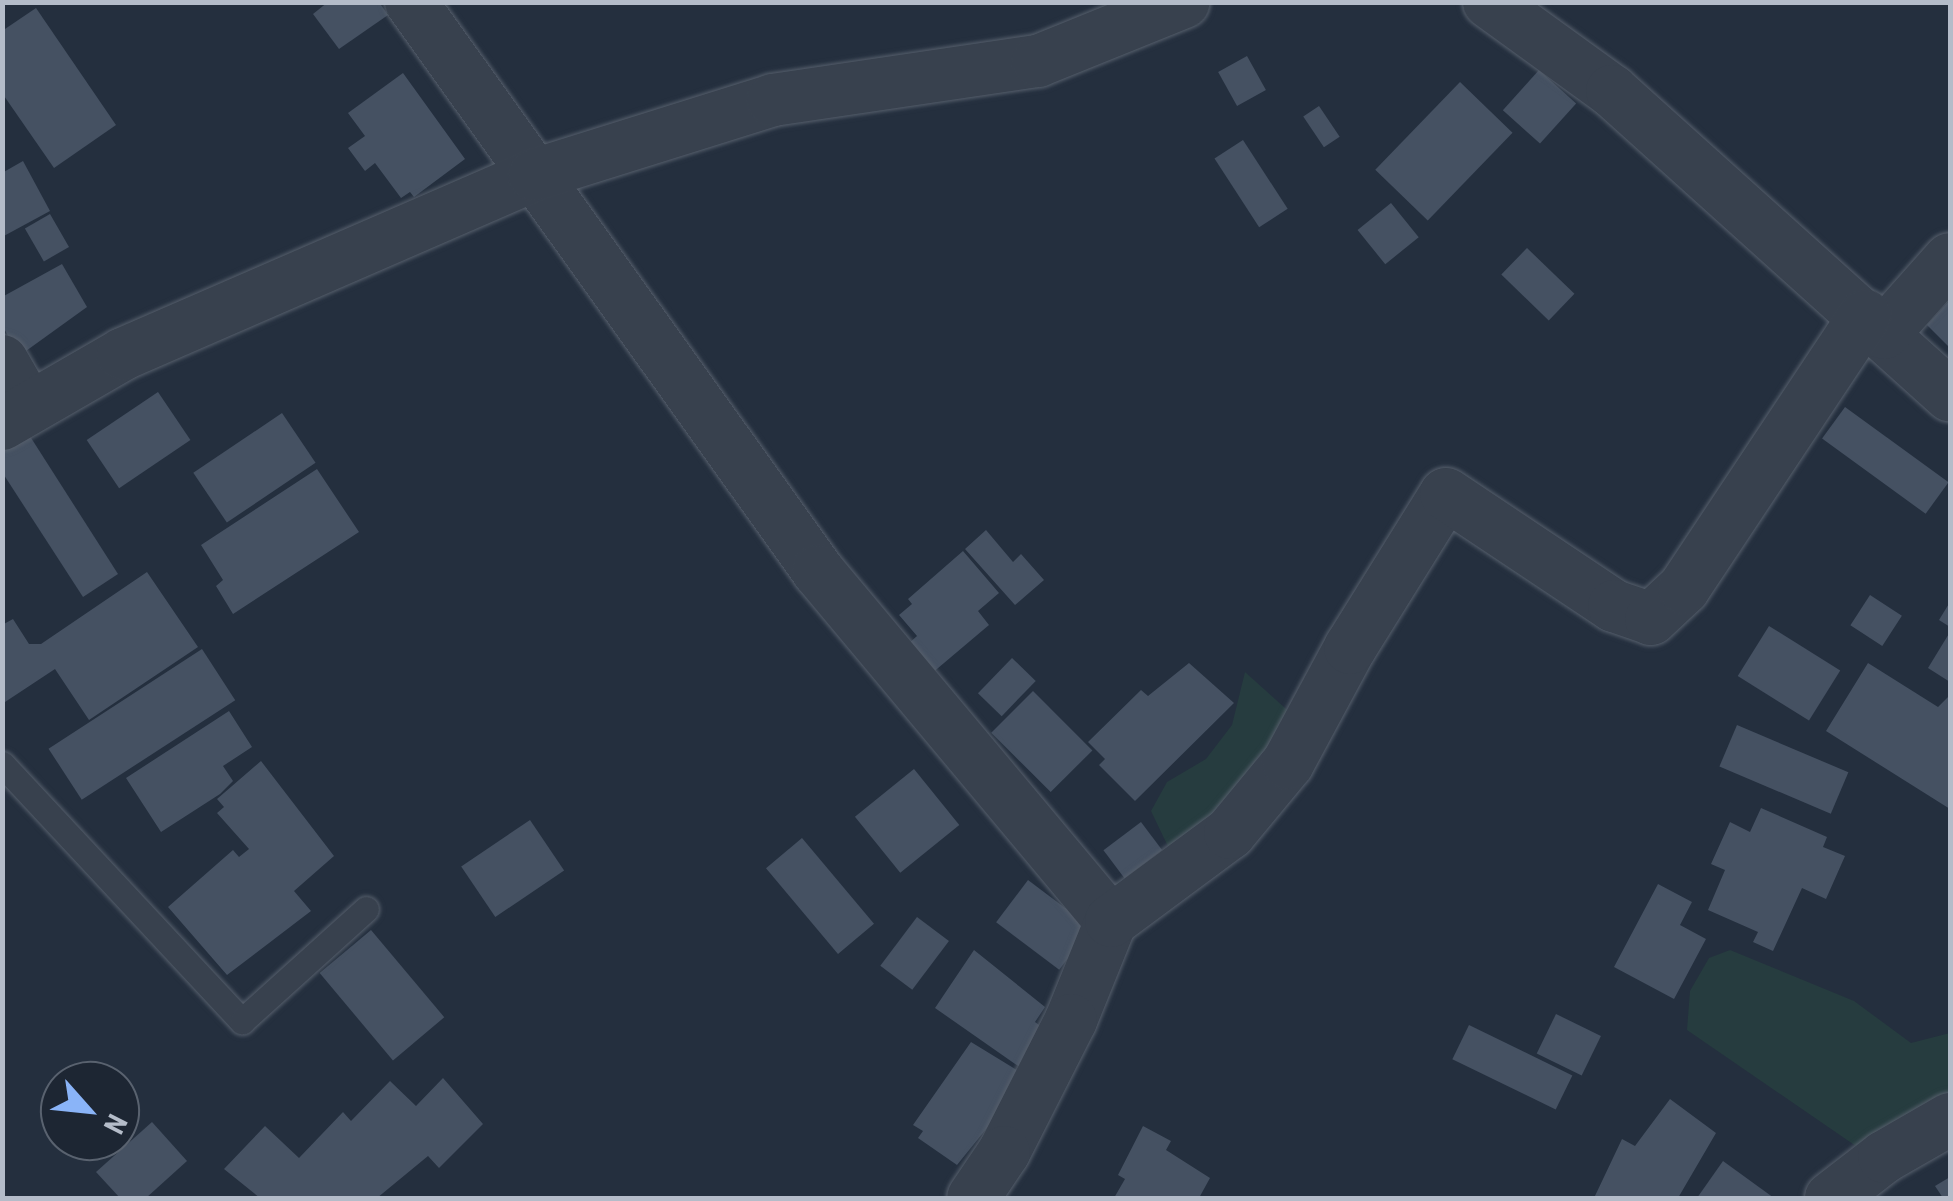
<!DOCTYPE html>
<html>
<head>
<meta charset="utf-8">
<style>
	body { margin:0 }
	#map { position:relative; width:1953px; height:1201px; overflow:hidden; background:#242f3e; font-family:"Roboto Condensed",sans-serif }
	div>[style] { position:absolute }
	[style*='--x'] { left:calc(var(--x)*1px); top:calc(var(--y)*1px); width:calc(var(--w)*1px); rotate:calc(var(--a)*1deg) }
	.green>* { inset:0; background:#263c3f }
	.building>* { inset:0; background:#455162; transform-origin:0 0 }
	.roads { filter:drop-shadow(0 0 2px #565f6c) drop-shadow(0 0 2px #565f6c) }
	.lane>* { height:25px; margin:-12.5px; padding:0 12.5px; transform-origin:12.5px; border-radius:12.5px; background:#38414e }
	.street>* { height:52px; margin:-26px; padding:0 26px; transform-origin:26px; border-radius:26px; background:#38414e }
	span { translate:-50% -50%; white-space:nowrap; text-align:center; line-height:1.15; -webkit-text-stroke:8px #1d2633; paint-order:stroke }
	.frame { position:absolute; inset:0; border:5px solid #b4bcc9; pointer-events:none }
	.north { position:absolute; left:40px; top:1061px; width:100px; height:100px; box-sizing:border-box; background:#1d2633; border:2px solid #59626f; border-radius:50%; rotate:117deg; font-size:28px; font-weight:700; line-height:40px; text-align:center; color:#b4bcc9 }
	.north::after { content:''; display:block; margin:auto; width:35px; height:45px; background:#8ab4f8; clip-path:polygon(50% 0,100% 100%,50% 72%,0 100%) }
</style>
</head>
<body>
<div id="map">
	<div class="green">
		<div style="clip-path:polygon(1245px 672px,1295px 717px,1174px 859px,1151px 811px,1167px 782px,1206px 759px,1232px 725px)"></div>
		<div style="clip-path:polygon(1730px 950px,1854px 1001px,1911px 1043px,1950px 1033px,1950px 1101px,1866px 1153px,1687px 1030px,1690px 991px,1709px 958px)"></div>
	</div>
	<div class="building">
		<div style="clip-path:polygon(328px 2px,379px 2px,388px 15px,339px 49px,313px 14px)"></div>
		<div style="clip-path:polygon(36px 8px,116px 125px,54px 168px,2px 93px,2px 31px)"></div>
		<div style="left:1247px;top:56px;width:39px;height:33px;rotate:61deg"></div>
		<div style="left:1539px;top:70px;width:50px;height:54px;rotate:42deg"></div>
		<div style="clip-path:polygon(403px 73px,465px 159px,414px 197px,410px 192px,401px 198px,375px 163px,365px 171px,348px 148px,365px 136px,348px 113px)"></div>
		<div style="left:1460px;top:82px;width:73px;height:122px;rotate:44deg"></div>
		<div style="left:1319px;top:106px;width:37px;height:19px;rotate:56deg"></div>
		<div style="left:1243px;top:140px;width:82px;height:34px;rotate:57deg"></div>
		<div style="clip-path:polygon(23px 161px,50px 211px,2px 237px,2px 173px)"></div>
		<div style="left:1391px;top:203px;width:44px;height:43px;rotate:51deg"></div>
		<div style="left:50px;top:214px;width:38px;height:29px;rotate:60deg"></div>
		<div style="left:1527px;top:248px;width:66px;height:37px;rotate:44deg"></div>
		<div style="clip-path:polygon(62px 264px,87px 307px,19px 356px,2px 325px,2px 297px)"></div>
		<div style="clip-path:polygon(1950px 300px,1950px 348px,1927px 325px)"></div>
		<div style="left:158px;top:392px;width:58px;height:86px;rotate:56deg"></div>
		<div style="left:1845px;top:407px;width:128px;height:39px;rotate:36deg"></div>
		<div style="left:282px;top:413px;width:60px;height:107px;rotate:56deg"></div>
		<div style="clip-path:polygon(26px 430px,118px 574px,83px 597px,2px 472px,2px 445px)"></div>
		<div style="clip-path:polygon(317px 469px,359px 532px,233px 614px,216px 586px,223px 580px,201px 545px)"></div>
		<div style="clip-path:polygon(986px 530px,1013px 562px,1021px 554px,1044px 580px,1015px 605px,965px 549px)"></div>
		<div style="clip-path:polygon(963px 551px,999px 593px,978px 611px,989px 625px,931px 674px,907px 645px,917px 636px,899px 615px,912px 604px,908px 599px)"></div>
		<div style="clip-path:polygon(147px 572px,198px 647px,89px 720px,55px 669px,2px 704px,2px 625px,13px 619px,29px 644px,41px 644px)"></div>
		<div style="left:1870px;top:595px;width:38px;height:36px;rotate:33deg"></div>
		<div style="clip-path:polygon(1950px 602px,1950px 627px,1939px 620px)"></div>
		<div style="left:1769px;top:626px;width:84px;height:59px;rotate:32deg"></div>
		<div style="clip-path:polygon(1950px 632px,1950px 682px,1928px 668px)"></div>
		<div style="left:202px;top:649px;width:61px;height:183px;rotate:57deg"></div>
		<div style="left:1012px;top:658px;width:33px;height:49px;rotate:44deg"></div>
		<div style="clip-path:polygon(1189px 663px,1234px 703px,1135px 801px,1099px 765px,1105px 759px,1088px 742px,1141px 690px,1148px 696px)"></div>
		<div style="clip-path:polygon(1868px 663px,1938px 707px,1950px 695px,1950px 809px,1826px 731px)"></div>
		<div style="left:1033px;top:691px;width:84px;height:59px;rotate:45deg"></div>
		<div style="clip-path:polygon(229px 711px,252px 747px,223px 766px,233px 781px,220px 794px,161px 832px,126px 778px)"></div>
		<div style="left:1737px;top:725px;width:121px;height:45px;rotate:23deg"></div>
		<div style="clip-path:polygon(261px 761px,334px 856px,294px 891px,311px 911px,227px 975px,168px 907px,233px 850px,239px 857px,249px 849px,217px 813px,224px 807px,217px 799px)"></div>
		<div style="left:914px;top:769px;width:72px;height:76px;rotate:51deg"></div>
		<div style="clip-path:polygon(1761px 808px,1827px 837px,1823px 847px,1845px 856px,1826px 899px,1802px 888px,1773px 951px,1753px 942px,1758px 932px,1708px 910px,1725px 870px,1711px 864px,1730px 822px,1750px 832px)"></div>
		<div style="left:530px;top:820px;width:61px;height:83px;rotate:56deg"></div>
		<div style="left:1141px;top:822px;width:35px;height:47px;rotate:53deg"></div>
		<div style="left:802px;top:838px;width:112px;height:47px;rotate:50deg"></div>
		<div style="left:1028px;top:880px;width:79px;height:53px;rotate:37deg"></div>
		<div style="clip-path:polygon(1658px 884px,1692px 902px,1680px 925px,1706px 939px,1674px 999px,1614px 967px)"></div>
		<div style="left:917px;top:917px;width:40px;height:61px;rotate:37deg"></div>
		<div style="left:371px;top:930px;width:114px;height:67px;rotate:50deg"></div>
		<div style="clip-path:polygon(974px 950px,1045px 1007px,1035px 1022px,1047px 1031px,1021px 1068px,935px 1008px)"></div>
		<div style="left:1556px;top:1014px;width:50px;height:44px;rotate:26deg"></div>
		<div style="left:1469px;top:1025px;width:115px;height:38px;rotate:26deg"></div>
		<div style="clip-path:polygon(971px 1042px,1028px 1077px,957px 1165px,918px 1138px,923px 1131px,913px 1125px)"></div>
		<div style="clip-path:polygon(443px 1078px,483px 1124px,439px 1168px,428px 1156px,377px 1198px,260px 1198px,224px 1169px,265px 1126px,299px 1158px,343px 1112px,351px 1121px,390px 1081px,416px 1106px)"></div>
		<div style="clip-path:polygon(1670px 1099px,1716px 1133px,1678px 1198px,1594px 1198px,1622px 1139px,1635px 1146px)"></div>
		<div style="clip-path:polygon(152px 1122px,187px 1161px,146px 1198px,120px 1198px,96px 1172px)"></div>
		<div style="clip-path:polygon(1143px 1126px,1171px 1141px,1166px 1150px,1210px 1178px,1199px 1198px,1114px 1198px,1125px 1179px,1118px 1175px)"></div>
		<div style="clip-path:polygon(1723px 1161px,1774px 1198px,1697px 1198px)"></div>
		<div style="clip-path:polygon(1950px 1177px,1950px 1198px,1943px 1198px,1935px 1186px)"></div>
	</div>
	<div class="roads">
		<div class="lane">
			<div style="--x:2;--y:764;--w:352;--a:47"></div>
			<div style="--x:242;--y:1021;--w:167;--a:-42.1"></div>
		</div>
		<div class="street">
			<div style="--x:411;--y:2;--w:700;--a:54.42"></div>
			<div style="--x:818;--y:571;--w:456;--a:50.1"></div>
			<div style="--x:1111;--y:921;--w:107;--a:112"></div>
			<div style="--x:1071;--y:1020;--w:148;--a:116.9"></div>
			<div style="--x:1004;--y:1152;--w:55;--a:124"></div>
			<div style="--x:1489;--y:2;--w:152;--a:35.9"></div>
			<div style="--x:1612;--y:91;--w:455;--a:42"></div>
			<div style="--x:1884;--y:333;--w:99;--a:-48.3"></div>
			<div style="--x:2;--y:361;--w:54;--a:60.1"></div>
			<div style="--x:2;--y:424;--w:140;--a:-30"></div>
			<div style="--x:123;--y:354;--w:448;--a:-23.5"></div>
			<div style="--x:534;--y:175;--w:250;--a:-17.4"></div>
			<div style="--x:773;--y:100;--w:268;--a:-8.4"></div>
			<div style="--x:1038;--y:61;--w:157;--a:-22"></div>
			<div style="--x:1111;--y:921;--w:148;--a:-36.5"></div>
			<div style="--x:1230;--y:833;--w:91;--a:-50.4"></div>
			<div style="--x:1288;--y:763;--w:131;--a:-61.7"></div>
			<div style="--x:1350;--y:648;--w:181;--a:-58.1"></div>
			<div style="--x:1446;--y:494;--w:202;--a:33.7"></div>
			<div style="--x:1614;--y:606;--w:39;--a:19"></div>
			<div style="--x:1651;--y:619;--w:45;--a:-43.2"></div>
			<div style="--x:1684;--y:588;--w:327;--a:-56.4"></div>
			<div style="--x:1831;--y:1198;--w:67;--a:-37.7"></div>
			<div style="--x:1884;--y:1157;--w:76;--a:-29.9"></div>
		</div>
	</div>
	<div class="frame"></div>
	<div class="north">N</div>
</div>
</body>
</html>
